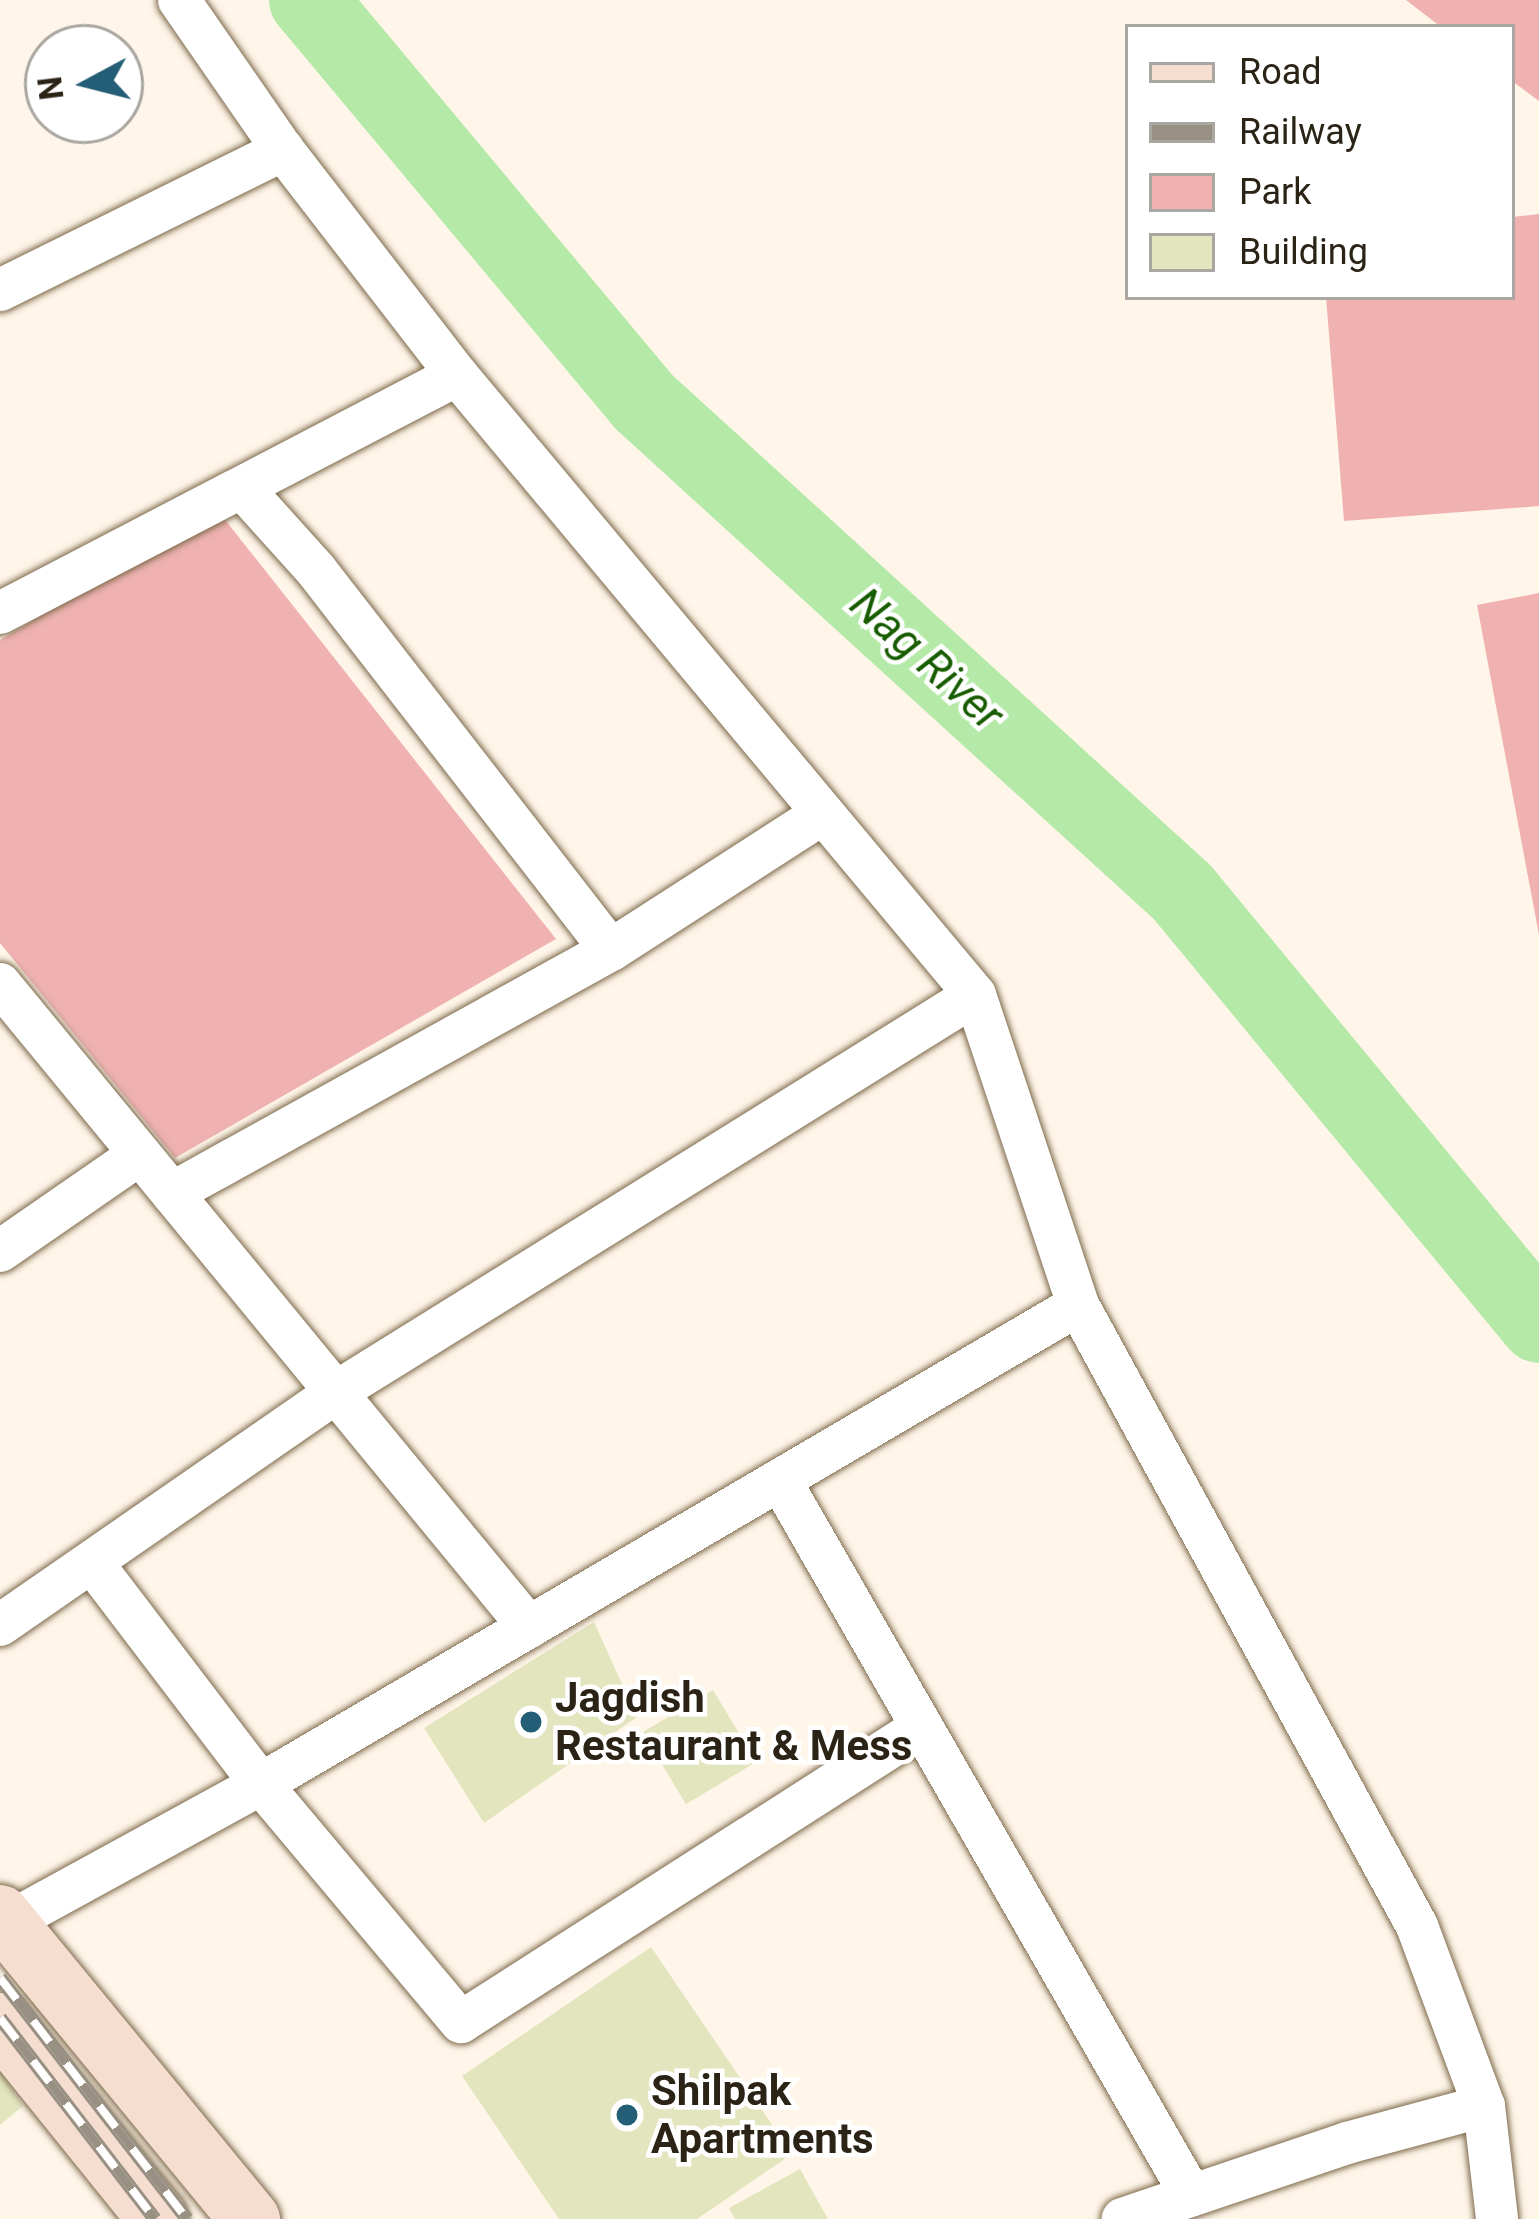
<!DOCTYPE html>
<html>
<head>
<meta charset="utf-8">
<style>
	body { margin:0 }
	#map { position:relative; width:1539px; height:2219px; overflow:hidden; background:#fff6e9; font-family:Roboto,sans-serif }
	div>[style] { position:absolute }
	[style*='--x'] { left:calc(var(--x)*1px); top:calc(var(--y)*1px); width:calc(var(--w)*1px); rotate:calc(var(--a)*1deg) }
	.green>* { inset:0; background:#efb2b1 }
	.river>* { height:78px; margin:-39px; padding:0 39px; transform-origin:39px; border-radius:39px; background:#b4e9a8 }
	.building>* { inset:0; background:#e3e5bf; transform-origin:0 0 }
	.roads { filter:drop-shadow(0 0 3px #7e6b4d) drop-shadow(0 0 3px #7e6b4d) }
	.minor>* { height:42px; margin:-21px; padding:0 21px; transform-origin:21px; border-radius:21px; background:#fff }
	.secondary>* { height:60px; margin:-30px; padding:0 30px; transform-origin:30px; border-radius:30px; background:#f5ddd0 }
	.rail>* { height:14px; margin-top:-7px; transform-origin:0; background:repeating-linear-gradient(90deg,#fff 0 27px,#989083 0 54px); box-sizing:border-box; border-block:3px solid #989083 }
	.dots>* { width:33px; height:33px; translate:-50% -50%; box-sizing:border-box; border:6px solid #fff; border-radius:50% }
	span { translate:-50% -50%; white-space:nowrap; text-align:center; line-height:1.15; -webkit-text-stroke:9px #fff; paint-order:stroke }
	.poi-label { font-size:42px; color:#2a2316; font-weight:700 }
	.left { translate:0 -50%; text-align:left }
	.water-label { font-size:45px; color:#185c00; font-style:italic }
	.legend { position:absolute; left:1125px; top:24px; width:390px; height:276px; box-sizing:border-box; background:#fff; border:3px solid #aaa7a2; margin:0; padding:15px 21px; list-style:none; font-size:36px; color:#2a2316 }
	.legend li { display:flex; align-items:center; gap:24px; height:60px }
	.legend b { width:60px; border:3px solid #aaa7a2 }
	.north { position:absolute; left:24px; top:24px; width:120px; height:120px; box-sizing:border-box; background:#fff; border:3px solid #aaa7a2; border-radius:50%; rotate:263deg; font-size:33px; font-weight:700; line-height:48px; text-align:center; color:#2a2316 }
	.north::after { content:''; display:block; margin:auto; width:42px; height:54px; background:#245d76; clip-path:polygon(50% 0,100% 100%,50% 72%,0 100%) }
</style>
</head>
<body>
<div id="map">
	<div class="green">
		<div style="clip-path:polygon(1406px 0,1539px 0,1539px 101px,1512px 81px,1512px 27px,1441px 27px)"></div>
		<div style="clip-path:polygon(1539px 214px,1539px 506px,1344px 521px,1326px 297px,1512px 297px,1512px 217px)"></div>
		<div style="clip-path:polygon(219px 512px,556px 939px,175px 1158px,0 943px,0 640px)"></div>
		<div style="clip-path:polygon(1539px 593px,1539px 935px,1477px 605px)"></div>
	</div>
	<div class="river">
		<div style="--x:308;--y:0;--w:524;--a:50.11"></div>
		<div style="--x:644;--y:402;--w:728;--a:42.33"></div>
		<div style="--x:1182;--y:892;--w:560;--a:50.43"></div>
	</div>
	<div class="building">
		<div style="clip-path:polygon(594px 1622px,637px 1717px,484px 1823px,424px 1728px)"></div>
		<div style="left:713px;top:1690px;width:84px;height:82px;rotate:59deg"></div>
		<div style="clip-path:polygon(651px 1947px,792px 2154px,697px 2219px,559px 2219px,462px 2076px)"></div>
		<div style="clip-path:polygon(0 2071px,23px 2106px,0 2125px)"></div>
		<div style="clip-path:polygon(800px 2169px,828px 2219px,735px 2219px,729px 2208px)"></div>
	</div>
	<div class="roads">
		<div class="minor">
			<div style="--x:179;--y:0;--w:183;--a:55.3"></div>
			<div style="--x:0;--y:290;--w:316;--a:-26.3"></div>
			<div style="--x:283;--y:150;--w:284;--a:52.3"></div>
			<div style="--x:457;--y:375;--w:515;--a:152.49"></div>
			<div style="--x:457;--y:375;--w:808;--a:50.12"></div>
			<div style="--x:244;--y:490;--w:108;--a:48"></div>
			<div style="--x:316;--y:570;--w:481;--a:52.2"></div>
			<div style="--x:611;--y:950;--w:251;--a:-32.8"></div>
			<div style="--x:0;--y:984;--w:833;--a:50.56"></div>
			<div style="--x:172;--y:1193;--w:502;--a:-28.97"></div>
			<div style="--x:0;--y:1251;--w:170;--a:-34.7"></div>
			<div style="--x:780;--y:1480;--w:825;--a:60.11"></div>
			<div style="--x:94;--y:1565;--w:275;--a:52.7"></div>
			<div style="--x:261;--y:1784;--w:311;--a:50"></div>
			<div style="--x:461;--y:2022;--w:547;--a:-32.62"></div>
			<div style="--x:0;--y:1625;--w:409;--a:-34.7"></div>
			<div style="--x:336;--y:1392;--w:752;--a:-31.85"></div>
			<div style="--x:975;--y:995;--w:327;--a:71.6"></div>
			<div style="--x:0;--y:1927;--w:298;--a:-28.7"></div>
			<div style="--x:261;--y:1784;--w:947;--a:-30.38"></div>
			<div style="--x:1078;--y:1305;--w:708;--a:61.37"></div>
			<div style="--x:1417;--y:1926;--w:192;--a:69.6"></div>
			<div style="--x:1484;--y:2106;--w:142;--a:164.9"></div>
			<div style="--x:1347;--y:2143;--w:237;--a:161.3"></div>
			<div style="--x:1484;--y:2106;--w:114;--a:83.4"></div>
		</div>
		<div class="secondary">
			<div style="--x:0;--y:1915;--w:394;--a:50.6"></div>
			<div style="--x:0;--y:2023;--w:252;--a:51.1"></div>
		</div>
	</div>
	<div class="rail">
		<div style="--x:0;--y:1978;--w:305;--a:52.2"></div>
		<div style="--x:0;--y:2018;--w:254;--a:52.4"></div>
	</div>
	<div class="dots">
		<div style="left:531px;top:1722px;background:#245d76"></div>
		<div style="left:627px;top:2115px;background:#245d76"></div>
	</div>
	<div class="poi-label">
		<span class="left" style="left:555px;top:1722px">Jagdish<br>Restaurant &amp; Mess</span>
		<span class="left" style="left:651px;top:2115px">Shilpak<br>Apartments</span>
	</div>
	<div class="water-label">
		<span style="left:927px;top:659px;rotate:42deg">Nag River</span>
	</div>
	<ul class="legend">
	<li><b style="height:15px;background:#f5ddd0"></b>Road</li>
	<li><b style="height:15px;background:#989083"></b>Railway</li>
	<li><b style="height:33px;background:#efb2b1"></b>Park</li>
	<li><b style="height:33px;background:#e3e5bf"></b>Building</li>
	</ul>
	<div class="north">N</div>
</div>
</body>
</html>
